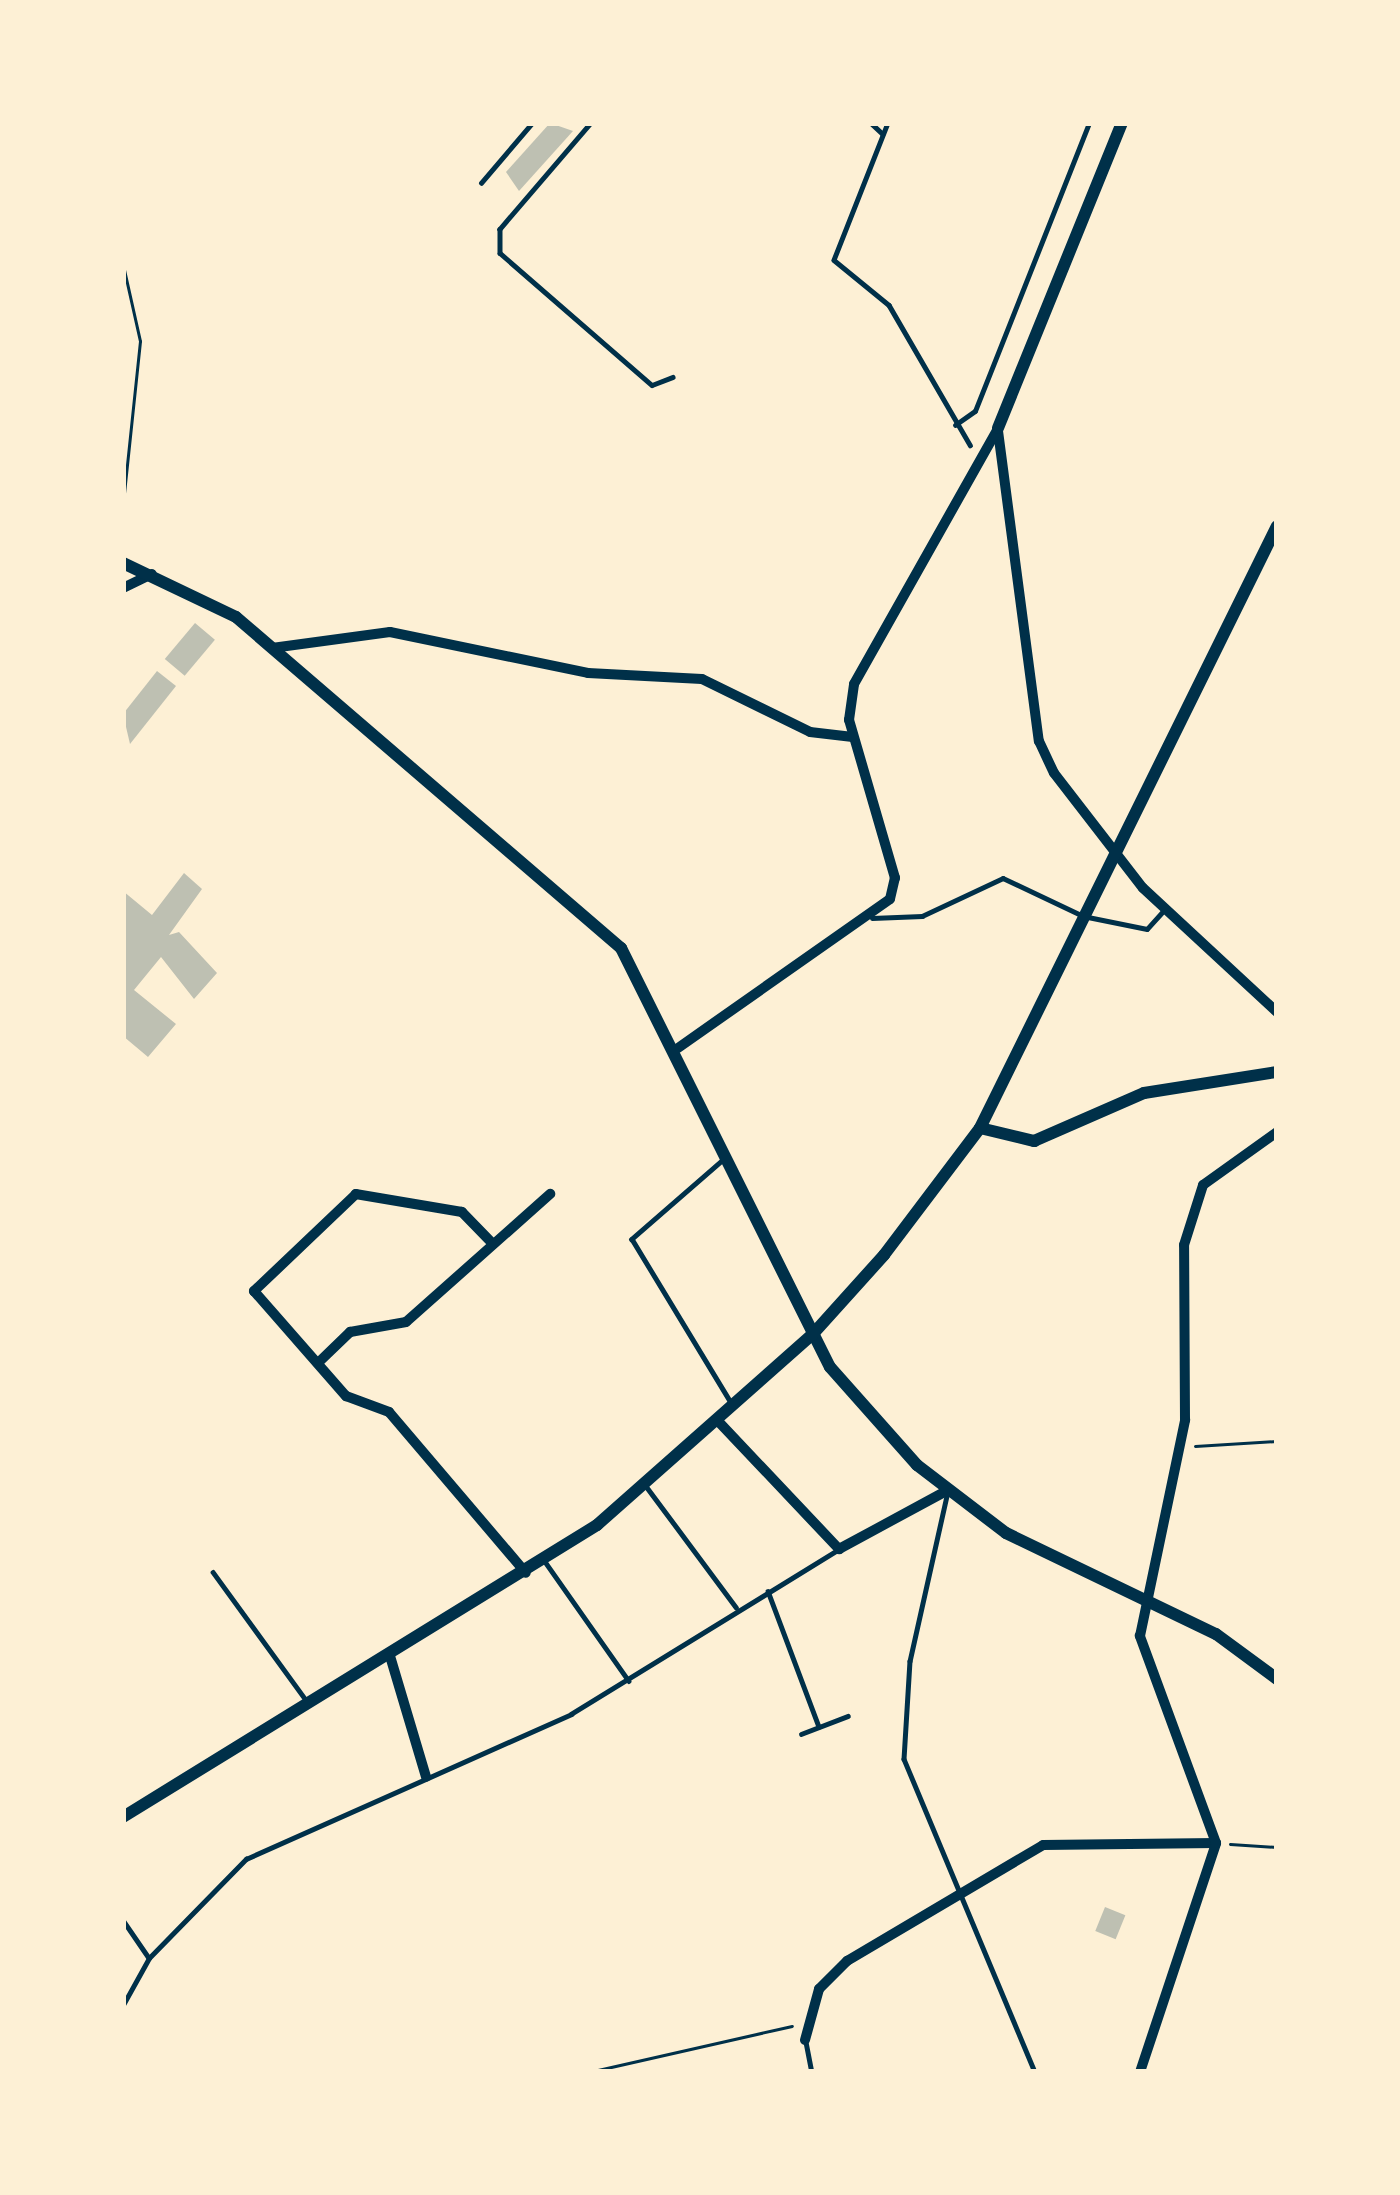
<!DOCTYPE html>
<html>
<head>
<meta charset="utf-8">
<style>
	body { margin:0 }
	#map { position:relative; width:1400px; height:2195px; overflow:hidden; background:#fdf0d5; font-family:Raleway,sans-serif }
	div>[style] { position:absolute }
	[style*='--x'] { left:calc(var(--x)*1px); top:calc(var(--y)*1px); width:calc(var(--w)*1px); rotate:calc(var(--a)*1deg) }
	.building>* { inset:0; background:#bec0b2; transform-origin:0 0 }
	.path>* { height:3px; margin:-1.5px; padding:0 1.5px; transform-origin:1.5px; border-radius:1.5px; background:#003049 }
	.service>* { height:4.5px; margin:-2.25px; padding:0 2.25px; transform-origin:2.25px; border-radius:2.25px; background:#003049 }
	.minor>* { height:10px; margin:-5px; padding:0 5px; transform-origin:5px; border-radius:5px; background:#003049 }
	.tertiary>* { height:12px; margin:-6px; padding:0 6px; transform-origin:6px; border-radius:6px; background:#003049 }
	span { translate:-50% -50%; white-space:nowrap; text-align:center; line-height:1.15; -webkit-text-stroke:10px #fdf0d5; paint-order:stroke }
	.frame { position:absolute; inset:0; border:126px solid #fdf0d5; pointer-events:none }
</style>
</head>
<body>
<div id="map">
	<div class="building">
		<div style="clip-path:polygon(550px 123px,573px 131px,519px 191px,506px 172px)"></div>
		<div style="left:195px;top:623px;width:26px;height:47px;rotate:40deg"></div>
		<div style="clip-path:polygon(157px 671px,176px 686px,130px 744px,123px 714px)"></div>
		<div style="clip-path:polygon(184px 873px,202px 889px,169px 935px,179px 932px,217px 973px,194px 999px,161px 957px,134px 990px,176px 1024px,148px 1057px,123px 1036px,123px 891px,152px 915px)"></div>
		<div style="left:1105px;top:1907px;width:22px;height:26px;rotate:22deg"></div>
	</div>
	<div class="path">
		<div style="--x:123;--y:265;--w:78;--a:77.4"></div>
		<div style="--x:140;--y:341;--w:162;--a:96"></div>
		<div style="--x:1195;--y:1446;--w:82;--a:-3.5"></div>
		<div style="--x:1230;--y:1844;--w:47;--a:3.7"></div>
		<div style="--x:589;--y:2072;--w:208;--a:-12.8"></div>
	</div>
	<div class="service">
		<div style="--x:591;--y:123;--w:140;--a:130.6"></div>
		<div style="--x:500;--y:229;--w:24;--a:90"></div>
		<div style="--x:500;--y:253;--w:201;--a:41"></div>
		<div style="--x:652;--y:385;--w:22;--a:-21"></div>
		<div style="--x:871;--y:123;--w:16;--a:43"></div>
		<div style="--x:888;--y:123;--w:147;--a:111.5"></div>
		<div style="--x:834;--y:260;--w:71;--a:39.3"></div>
		<div style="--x:889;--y:305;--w:162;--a:59.9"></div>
		<div style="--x:481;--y:183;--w:79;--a:-49.6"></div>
		<div style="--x:955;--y:425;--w:24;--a:-35"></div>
		<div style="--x:975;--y:411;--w:310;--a:-68.4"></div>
		<div style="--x:872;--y:918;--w:50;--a:-2.3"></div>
		<div style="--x:922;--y:916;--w:89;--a:-25.1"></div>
		<div style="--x:1003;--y:878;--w:89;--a:25.4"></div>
		<div style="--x:1083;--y:916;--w:65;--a:11.5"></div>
		<div style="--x:1147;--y:929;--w:27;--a:-48"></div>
		<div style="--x:723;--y:1160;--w:121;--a:139"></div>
		<div style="--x:632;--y:1239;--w:193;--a:58.8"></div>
		<div style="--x:646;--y:1486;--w:151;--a:53.4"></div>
		<div style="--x:947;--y:1496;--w:169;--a:102.6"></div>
		<div style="--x:910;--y:1661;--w:98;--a:93.5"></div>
		<div style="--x:904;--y:1759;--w:339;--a:67.3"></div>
		<div style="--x:546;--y:1563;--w:144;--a:54.9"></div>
		<div style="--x:213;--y:1572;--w:158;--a:54"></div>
		<div style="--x:768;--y:1591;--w:145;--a:69.4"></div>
		<div style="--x:801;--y:1734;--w:50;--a:-21"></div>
		<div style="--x:123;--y:1920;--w:46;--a:55.6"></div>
		<div style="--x:123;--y:2005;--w:54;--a:-61"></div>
		<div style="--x:149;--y:1958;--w:139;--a:-45.6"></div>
		<div style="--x:246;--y:1859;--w:356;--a:-24"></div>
		<div style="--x:571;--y:1714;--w:315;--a:-31.6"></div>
		<div style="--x:806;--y:2042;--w:31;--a:79"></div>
	</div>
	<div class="minor">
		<div style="--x:998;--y:431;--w:313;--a:82.5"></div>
		<div style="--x:1039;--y:741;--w:35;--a:65"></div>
		<div style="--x:1054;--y:773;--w:145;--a:52.3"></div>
		<div style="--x:1143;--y:888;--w:183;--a:42.8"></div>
		<div style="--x:123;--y:588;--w:32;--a:-26"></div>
		<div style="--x:272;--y:648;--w:119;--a:-7.7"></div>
		<div style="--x:390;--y:632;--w:202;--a:11.7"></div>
		<div style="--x:588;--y:673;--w:114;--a:3"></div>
		<div style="--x:702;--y:679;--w:120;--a:26.1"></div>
		<div style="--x:810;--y:732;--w:43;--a:6.6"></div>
		<div style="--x:678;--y:1048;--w:259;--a:-35.1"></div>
		<div style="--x:890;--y:899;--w:22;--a:-77"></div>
		<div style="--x:895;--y:878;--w:165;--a:-106.2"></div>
		<div style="--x:849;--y:720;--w:36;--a:-82"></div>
		<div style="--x:854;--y:684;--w:294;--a:-60.6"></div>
		<div style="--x:493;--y:1244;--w:45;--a:-134.1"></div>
		<div style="--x:462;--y:1212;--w:108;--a:-170.4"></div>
		<div style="--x:356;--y:1194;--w:141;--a:136.4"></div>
		<div style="--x:254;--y:1291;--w:140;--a:48.8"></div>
		<div style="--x:346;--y:1396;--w:46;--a:20.4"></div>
		<div style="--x:389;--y:1412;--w:211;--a:49.6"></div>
		<div style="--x:320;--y:1361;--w:42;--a:-44"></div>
		<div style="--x:350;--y:1332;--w:57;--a:-10.1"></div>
		<div style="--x:406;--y:1322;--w:193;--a:-41.6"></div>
		<div style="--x:717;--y:1420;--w:178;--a:46.6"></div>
		<div style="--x:839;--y:1549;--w:124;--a:-28.4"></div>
		<div style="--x:390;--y:1656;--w:126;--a:73.4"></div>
		<div style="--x:805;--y:2040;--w:53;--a:-74.6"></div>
		<div style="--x:819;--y:1989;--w:40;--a:-45"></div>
		<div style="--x:847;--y:1961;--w:228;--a:-30.6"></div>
		<div style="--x:1043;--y:1845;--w:173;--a:-0.7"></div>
		<div style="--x:1140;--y:2072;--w:241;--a:-71.6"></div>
		<div style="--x:1216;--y:1843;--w:221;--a:-110.2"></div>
		<div style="--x:1140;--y:1636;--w:221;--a:-78.2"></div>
		<div style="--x:1185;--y:1420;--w:175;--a:-90.3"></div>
		<div style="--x:1184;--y:1245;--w:63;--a:-72.4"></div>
		<div style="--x:1203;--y:1185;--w:91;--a:-35.6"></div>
	</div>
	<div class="tertiary">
		<div style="--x:998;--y:428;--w:329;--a:-67.9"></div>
		<div style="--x:123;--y:563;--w:125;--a:25.5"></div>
		<div style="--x:236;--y:617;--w:508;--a:40.69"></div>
		<div style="--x:621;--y:948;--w:468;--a:63.5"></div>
		<div style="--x:830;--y:1367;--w:131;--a:48.4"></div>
		<div style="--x:917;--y:1465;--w:112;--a:37.4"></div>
		<div style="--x:1006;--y:1533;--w:233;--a:25.7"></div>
		<div style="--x:1216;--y:1634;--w:76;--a:36.4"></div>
		<div style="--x:980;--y:1128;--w:56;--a:13.5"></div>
		<div style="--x:1034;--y:1141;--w:120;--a:-23.6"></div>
		<div style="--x:1144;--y:1093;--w:135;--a:-9"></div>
		<div style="--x:123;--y:1817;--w:557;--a:-31.63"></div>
		<div style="--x:597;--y:1525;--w:287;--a:-41.5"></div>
		<div style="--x:812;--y:1335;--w:108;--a:-48"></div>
		<div style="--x:884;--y:1255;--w:159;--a:-52.9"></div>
		<div style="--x:980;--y:1128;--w:671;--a:-63.74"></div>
	</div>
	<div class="frame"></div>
</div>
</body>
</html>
